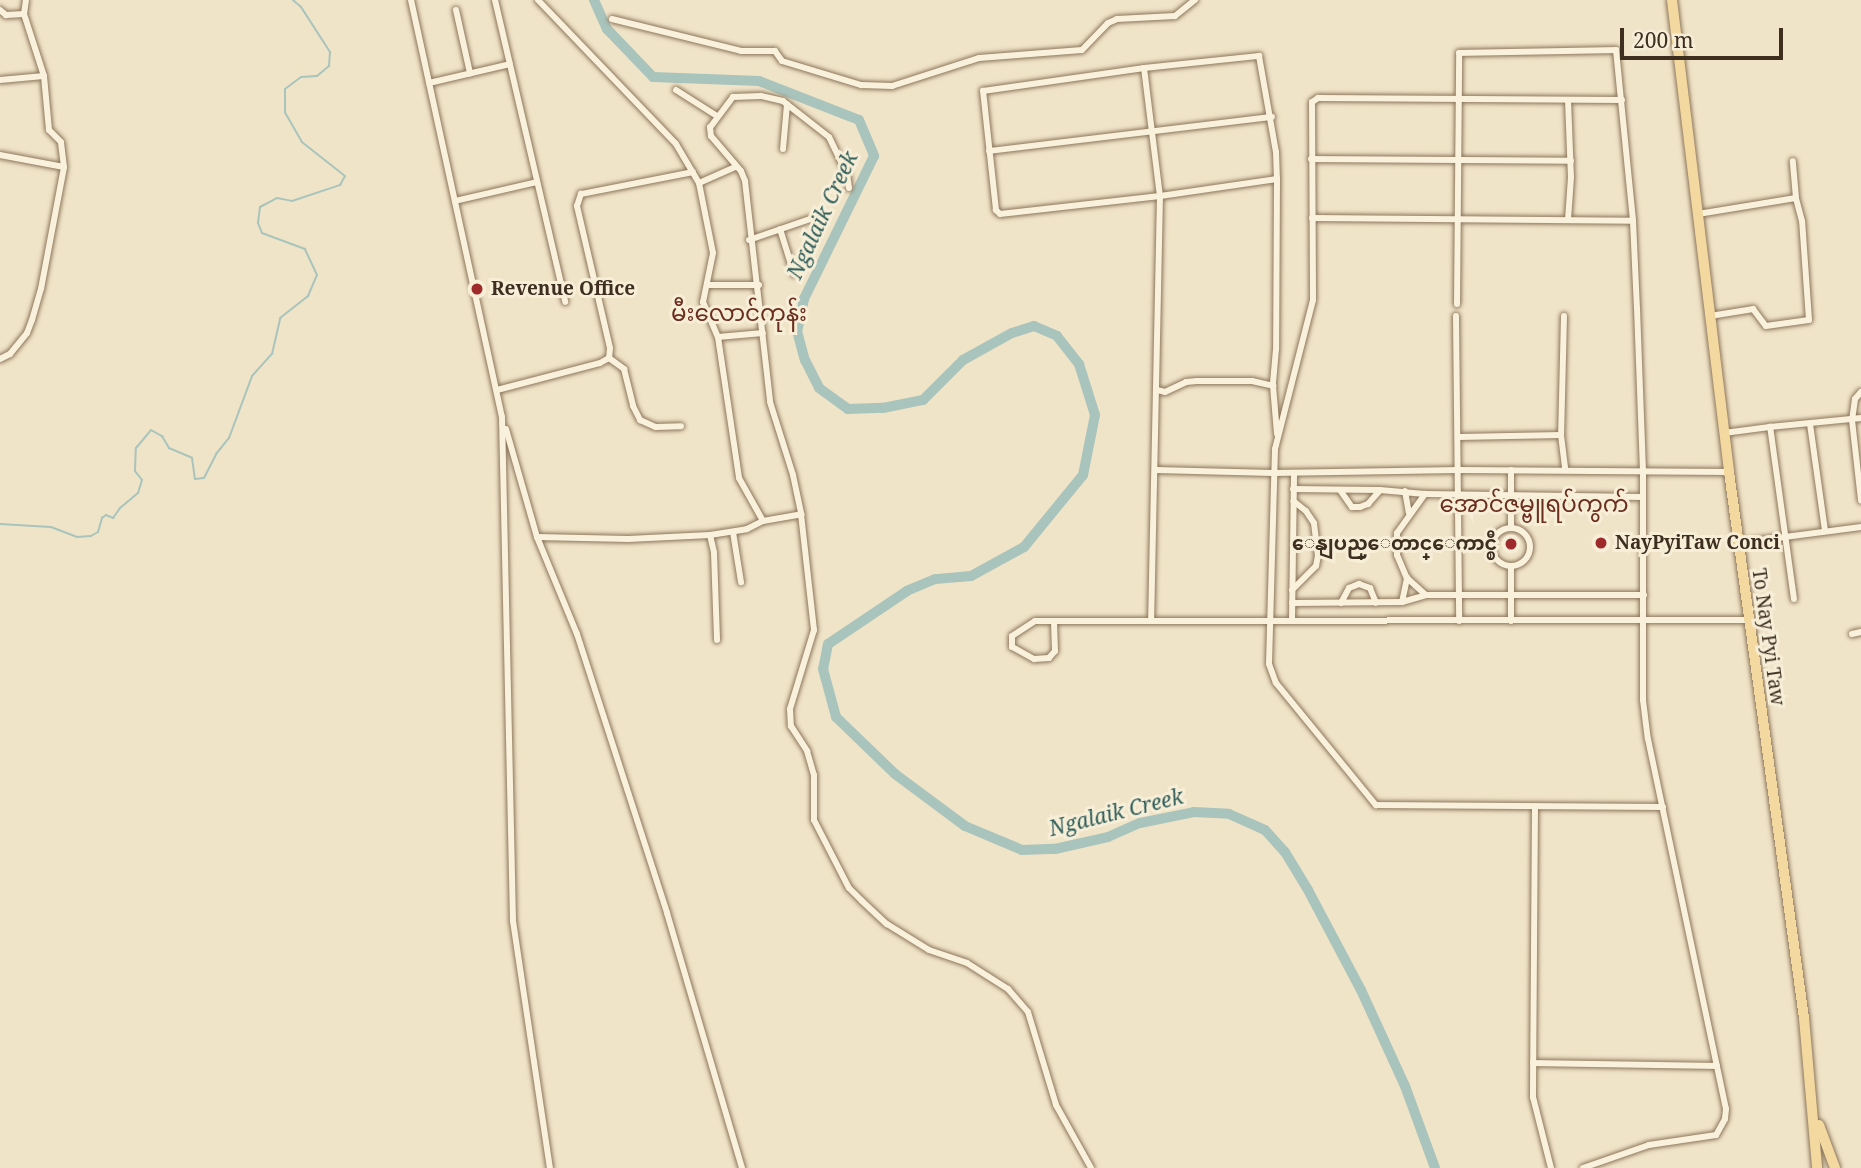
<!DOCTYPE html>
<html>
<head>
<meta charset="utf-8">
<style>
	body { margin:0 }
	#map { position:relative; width:1861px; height:1168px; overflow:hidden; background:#f0e4c8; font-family:"Noto Serif","Noto Sans Myanmar",serif }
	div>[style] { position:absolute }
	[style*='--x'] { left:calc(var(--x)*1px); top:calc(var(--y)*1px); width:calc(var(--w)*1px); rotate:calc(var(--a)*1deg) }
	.stream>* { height:2px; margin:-1px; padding:0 1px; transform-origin:1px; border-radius:1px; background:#a9c4bc }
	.river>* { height:10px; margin:-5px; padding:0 5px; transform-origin:5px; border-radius:5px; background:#a9c4bc }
	.roads { filter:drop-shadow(0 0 2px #8d765c) drop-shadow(0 0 2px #8d765c) }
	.street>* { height:6px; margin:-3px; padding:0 3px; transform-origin:3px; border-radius:3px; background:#faf1dc }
	.street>.ring { margin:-3px; padding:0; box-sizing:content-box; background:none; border:6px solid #faf1dc; border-radius:50% }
	.primary>* { height:10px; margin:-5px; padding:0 5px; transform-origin:5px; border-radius:5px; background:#f3d9a0 }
	.dots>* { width:19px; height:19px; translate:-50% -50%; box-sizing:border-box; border:4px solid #f7eed8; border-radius:50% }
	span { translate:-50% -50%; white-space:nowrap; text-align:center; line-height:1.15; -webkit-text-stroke:6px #f7eed8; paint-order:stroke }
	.poi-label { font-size:19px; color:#3d2e20; font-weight:700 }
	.left { translate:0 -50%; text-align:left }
	.right { translate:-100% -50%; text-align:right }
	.street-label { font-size:19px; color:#3d2e20 }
	.water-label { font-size:21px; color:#2f5d5a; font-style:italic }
	.quarter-label { font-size:23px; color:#6b2e1e }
	.scale { position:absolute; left:1620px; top:28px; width:163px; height:32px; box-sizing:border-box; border:4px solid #3d2e20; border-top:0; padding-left:9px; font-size:21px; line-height:24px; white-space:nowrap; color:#3d2e20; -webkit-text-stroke:5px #f7eed8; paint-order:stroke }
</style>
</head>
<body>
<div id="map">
	<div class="stream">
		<div style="--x:0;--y:524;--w:51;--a:3.4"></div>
		<div style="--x:51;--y:527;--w:28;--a:21"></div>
		<div style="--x:77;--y:537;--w:14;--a:-4"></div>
		<div style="--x:91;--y:536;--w:8;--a:-30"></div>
		<div style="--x:98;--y:532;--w:15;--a:-74"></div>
		<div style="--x:102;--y:518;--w:5;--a:-37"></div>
		<div style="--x:106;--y:515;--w:8;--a:23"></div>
		<div style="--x:113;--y:518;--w:12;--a:-55"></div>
		<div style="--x:120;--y:508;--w:23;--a:-40"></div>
		<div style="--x:138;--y:493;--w:14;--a:-73"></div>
		<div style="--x:142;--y:480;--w:11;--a:-128"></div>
		<div style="--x:135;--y:471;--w:23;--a:-88"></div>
		<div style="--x:136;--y:448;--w:23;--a:-50"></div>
		<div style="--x:151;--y:430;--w:13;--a:29"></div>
		<div style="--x:162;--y:436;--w:14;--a:60"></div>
		<div style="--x:169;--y:448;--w:25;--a:23"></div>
		<div style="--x:192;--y:458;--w:21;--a:82"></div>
		<div style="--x:195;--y:479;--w:9;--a:-6"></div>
		<div style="--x:204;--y:478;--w:27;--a:-63"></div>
		<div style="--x:216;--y:454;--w:21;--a:-51"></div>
		<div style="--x:229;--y:438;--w:66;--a:-69.6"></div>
		<div style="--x:252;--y:376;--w:30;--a:-48"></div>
		<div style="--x:272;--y:354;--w:37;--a:-77"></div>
		<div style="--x:280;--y:318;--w:36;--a:-38"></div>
		<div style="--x:308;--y:296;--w:23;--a:-67"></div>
		<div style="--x:317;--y:275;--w:29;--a:-115"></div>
		<div style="--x:305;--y:249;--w:46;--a:-159.6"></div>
		<div style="--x:262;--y:233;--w:11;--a:-112"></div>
		<div style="--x:258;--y:223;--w:16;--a:-83"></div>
		<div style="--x:260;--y:207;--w:19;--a:-28"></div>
		<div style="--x:277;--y:198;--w:15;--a:11"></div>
		<div style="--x:292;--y:201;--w:51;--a:-18.4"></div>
		<div style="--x:340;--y:185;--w:10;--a:-61"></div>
		<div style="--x:345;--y:176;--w:55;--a:-141.7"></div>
		<div style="--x:302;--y:142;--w:34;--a:-120"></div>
		<div style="--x:285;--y:113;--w:24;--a:-90"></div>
		<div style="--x:285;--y:89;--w:20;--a:-37"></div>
		<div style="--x:301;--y:77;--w:16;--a:-4"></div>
		<div style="--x:317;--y:76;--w:16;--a:-40"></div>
		<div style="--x:329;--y:66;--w:14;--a:-86"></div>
		<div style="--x:330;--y:52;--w:54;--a:-122.8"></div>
		<div style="--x:301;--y:7;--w:11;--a:-139"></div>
	</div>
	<div class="river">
		<div style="--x:594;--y:0;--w:32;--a:66"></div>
		<div style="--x:607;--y:29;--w:66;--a:46.2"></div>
		<div style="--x:653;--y:77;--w:106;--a:2.2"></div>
		<div style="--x:759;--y:81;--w:107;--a:21.3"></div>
		<div style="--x:859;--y:120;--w:39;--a:67"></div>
		<div style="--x:874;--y:156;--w:159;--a:116.1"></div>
		<div style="--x:804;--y:299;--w:33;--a:102"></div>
		<div style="--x:797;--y:331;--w:30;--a:75"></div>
		<div style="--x:805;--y:360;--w:31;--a:63"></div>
		<div style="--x:819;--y:388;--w:36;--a:36"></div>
		<div style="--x:848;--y:409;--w:35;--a:-2"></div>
		<div style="--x:883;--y:408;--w:41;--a:-11.3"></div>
		<div style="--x:923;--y:400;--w:57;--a:-45"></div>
		<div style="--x:963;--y:360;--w:56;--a:-28.9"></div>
		<div style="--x:1012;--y:333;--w:23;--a:-18"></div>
		<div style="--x:1034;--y:326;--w:25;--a:23"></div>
		<div style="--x:1057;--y:336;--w:36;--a:52"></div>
		<div style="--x:1079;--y:364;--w:53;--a:72.6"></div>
		<div style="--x:1095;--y:415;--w:61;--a:101.3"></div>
		<div style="--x:1083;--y:475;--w:93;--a:129.3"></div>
		<div style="--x:1024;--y:547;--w:60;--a:151.3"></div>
		<div style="--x:971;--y:576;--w:36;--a:175"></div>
		<div style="--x:935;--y:579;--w:30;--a:157"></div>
		<div style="--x:907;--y:591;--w:95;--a:146.1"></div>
		<div style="--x:828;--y:644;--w:25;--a:101"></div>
		<div style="--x:823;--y:669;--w:50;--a:74.8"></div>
		<div style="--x:836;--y:717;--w:82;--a:44"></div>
		<div style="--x:895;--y:774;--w:87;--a:36.6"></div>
		<div style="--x:965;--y:826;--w:62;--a:22.8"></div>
		<div style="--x:1022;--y:850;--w:33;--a:-2"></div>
		<div style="--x:1055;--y:849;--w:54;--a:-12.8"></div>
		<div style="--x:1108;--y:837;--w:35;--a:-24"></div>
		<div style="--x:1140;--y:823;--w:55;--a:-11.5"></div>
		<div style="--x:1194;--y:812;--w:35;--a:3"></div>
		<div style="--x:1229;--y:814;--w:39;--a:24"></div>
		<div style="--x:1265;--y:830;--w:30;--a:48"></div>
		<div style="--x:1285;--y:852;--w:44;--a:58.8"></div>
		<div style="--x:1308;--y:890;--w:113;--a:62.1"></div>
		<div style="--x:1361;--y:990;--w:106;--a:65.4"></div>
		<div style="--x:1405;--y:1086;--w:87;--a:69.9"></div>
	</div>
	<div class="roads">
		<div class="street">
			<div style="--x:411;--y:0;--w:427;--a:77.7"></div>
			<div style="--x:502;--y:417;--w:504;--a:88.75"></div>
			<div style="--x:513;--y:921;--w:250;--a:81.5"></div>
			<div style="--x:495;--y:0;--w:310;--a:76.9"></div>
			<div style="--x:538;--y:0;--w:199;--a:46.2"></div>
			<div style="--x:676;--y:144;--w:45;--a:59.5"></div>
			<div style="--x:699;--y:183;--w:71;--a:78.7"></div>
			<div style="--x:713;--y:253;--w:50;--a:101.5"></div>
			<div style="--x:703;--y:302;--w:38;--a:67"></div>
			<div style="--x:718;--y:337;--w:143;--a:81.5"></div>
			<div style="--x:739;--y:478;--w:49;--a:60.8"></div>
			<div style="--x:763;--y:521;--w:39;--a:-10"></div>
			<div style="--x:0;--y:10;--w:8;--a:40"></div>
			<div style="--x:6;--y:15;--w:18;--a:-3"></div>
			<div style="--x:456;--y:10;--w:65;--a:77.5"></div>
			<div style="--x:612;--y:19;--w:133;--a:13.9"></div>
			<div style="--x:741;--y:51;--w:34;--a:0"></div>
			<div style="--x:775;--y:51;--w:12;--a:55"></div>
			<div style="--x:782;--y:61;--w:83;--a:16.9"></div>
			<div style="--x:861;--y:85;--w:31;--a:2"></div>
			<div style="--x:892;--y:86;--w:91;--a:-17.8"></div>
			<div style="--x:979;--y:58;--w:103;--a:-4.4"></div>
			<div style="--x:1082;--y:50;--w:37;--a:-46"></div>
			<div style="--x:1108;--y:23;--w:10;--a:-24"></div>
			<div style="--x:1117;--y:19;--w:58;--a:-3"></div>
			<div style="--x:1175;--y:16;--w:26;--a:-39"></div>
			<div style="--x:1144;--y:68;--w:129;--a:82.9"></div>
			<div style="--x:1160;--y:196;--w:425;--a:91.2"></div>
			<div style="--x:0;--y:80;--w:44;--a:-5.2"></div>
			<div style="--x:429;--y:83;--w:83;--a:-13.2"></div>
			<div style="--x:676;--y:90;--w:49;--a:32.4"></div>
			<div style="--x:1568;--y:100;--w:77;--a:87.8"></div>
			<div style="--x:1571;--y:177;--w:43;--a:94"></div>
			<div style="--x:1622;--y:100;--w:304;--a:-179.6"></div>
			<div style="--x:1318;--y:98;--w:7;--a:146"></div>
			<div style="--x:1312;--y:102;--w:198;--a:89.7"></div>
			<div style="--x:1313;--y:300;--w:154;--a:104.3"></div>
			<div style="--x:1275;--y:449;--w:215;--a:91.6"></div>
			<div style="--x:1269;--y:664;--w:20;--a:70"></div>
			<div style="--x:1276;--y:683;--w:158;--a:50.7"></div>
			<div style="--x:1376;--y:805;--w:287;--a:0.4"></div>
			<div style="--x:783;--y:149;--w:45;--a:-84.9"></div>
			<div style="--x:989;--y:151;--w:285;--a:-6.9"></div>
			<div style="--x:0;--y:155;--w:65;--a:10.6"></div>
			<div style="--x:1311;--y:159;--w:260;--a:0.4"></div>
			<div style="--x:1277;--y:179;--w:118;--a:171.7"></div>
			<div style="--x:1160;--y:196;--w:161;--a:173.6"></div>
			<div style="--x:1000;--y:214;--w:6;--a:-135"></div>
			<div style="--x:996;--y:210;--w:120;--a:-96.2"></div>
			<div style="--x:983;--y:91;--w:163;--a:-8.1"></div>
			<div style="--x:1144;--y:68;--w:116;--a:-6"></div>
			<div style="--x:1259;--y:56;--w:97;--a:80"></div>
			<div style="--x:1276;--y:152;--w:27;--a:88"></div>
			<div style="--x:1277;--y:179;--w:170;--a:90.3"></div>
			<div style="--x:1276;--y:349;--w:37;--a:95"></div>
			<div style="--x:1273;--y:386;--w:48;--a:85.2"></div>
			<div style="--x:699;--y:183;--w:39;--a:-24"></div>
			<div style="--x:849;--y:188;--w:14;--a:-98"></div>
			<div style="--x:847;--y:174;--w:41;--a:-115.9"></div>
			<div style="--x:829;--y:137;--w:58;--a:-142"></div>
			<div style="--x:783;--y:101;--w:23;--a:-167"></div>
			<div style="--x:761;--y:96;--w:28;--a:178"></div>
			<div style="--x:733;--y:97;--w:38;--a:127"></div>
			<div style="--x:710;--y:127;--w:9;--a:84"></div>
			<div style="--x:711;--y:136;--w:46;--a:49.4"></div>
			<div style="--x:741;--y:171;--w:11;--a:68"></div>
			<div style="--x:745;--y:181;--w:222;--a:83.5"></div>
			<div style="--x:770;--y:402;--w:77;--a:72.5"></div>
			<div style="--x:793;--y:475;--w:40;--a:78"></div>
			<div style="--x:801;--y:514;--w:117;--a:83.6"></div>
			<div style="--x:814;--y:630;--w:83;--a:106.9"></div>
			<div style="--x:790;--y:709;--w:17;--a:87"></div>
			<div style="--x:791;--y:726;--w:30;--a:57"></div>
			<div style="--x:807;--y:751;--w:25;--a:74"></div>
			<div style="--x:814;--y:775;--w:45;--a:90"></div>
			<div style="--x:814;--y:820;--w:76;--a:62.8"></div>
			<div style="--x:849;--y:888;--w:18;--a:45"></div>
			<div style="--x:862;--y:901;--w:34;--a:43"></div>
			<div style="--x:887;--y:924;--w:49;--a:31.8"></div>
			<div style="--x:929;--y:950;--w:40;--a:18.9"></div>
			<div style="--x:967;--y:963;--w:49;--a:32.4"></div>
			<div style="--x:1008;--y:989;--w:30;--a:49"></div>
			<div style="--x:1028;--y:1012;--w:97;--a:73.2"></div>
			<div style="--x:1056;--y:1105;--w:72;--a:60.9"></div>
			<div style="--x:455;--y:201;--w:84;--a:-13"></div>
			<div style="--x:1698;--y:214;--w:99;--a:-9.3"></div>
			<div style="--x:1312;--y:218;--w:321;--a:0.5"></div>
			<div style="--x:780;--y:229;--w:47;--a:72.7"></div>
			<div style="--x:749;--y:240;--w:65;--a:-19"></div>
			<div style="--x:708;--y:285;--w:51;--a:0"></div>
			<div style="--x:1457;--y:304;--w:251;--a:-89.5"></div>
			<div style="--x:1459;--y:53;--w:157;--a:-1.1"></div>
			<div style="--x:1616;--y:50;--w:172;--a:84.3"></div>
			<div style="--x:1633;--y:221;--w:87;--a:87.4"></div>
			<div style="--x:1637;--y:308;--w:162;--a:87.9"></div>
			<div style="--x:1643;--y:470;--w:230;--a:90"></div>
			<div style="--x:1643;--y:700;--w:39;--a:83"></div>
			<div style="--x:1648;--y:739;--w:378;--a:78.1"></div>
			<div style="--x:1726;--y:1109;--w:10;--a:96"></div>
			<div style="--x:1725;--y:1119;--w:18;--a:119"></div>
			<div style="--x:1716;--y:1135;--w:68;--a:171.5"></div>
			<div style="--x:1649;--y:1145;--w:70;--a:160.8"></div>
			<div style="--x:1456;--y:316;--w:305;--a:89.4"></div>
			<div style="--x:1564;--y:316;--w:119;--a:91.4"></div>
			<div style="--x:1561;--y:435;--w:35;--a:83"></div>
			<div style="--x:1710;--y:316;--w:44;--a:-9.2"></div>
			<div style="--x:1753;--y:309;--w:21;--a:53"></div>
			<div style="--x:1766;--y:326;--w:43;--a:-7.9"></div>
			<div style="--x:1809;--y:320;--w:99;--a:-94"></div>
			<div style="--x:1802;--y:221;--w:24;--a:-105"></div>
			<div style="--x:1796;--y:198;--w:37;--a:-95"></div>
			<div style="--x:718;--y:337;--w:45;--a:-5.1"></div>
			<div style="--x:609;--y:358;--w:19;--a:36"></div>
			<div style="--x:624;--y:369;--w:38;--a:76"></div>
			<div style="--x:633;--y:406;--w:16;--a:63"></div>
			<div style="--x:640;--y:420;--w:17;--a:24"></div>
			<div style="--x:656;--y:427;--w:25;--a:-2"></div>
			<div style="--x:0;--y:359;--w:11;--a:-27"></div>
			<div style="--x:10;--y:354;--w:27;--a:-51"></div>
			<div style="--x:27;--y:333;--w:14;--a:-69"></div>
			<div style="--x:32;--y:320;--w:32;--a:-74"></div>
			<div style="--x:41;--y:289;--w:124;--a:-79.3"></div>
			<div style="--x:64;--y:167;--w:25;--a:-97"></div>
			<div style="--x:61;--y:142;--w:17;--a:-135"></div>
			<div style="--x:49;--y:130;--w:54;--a:-95.3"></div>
			<div style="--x:44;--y:76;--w:65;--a:-107.9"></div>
			<div style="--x:24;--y:14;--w:14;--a:-82"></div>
			<div style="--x:497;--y:390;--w:106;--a:-14.7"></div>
			<div style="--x:600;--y:363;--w:10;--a:-29"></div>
			<div style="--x:609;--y:358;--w:10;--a:-84"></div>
			<div style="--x:610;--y:348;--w:146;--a:-103.1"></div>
			<div style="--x:577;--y:206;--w:13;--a:-72"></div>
			<div style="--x:581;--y:194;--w:114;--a:-11.1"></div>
			<div style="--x:1157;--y:390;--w:8;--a:14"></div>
			<div style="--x:1165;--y:392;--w:23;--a:-25"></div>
			<div style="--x:1186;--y:382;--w:11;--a:-5"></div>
			<div style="--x:1197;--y:381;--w:55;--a:0"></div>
			<div style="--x:1252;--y:381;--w:22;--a:13"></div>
			<div style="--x:1861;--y:392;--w:9;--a:131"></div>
			<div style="--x:1855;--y:399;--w:21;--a:98"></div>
			<div style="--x:1852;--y:420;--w:81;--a:83.6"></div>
			<div style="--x:1810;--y:424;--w:108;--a:82"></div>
			<div style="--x:506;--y:429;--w:112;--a:74"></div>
			<div style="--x:537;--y:537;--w:105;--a:67.6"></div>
			<div style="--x:577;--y:634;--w:293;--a:72.1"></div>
			<div style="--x:667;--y:913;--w:266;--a:73.6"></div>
			<div style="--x:1724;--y:433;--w:46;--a:-7.4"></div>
			<div style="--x:1458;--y:437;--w:103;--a:-1.1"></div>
			<div style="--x:1156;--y:470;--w:117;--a:1.5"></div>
			<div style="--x:1511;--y:470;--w:58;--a:90"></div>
			<div style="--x:1273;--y:473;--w:186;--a:-0.9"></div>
			<div style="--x:1459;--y:470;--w:270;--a:0.4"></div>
			<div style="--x:1293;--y:489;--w:87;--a:0.7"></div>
			<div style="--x:1380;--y:490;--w:45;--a:5.1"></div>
			<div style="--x:1340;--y:490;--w:21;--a:55"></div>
			<div style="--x:1352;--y:507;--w:8;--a:0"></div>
			<div style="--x:1360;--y:507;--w:9;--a:-21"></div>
			<div style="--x:1368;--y:504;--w:18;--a:-49"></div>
			<div style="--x:1405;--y:491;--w:22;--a:80"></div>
			<div style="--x:1643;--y:497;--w:218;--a:-179.2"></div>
			<div style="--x:1425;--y:494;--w:48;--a:125.7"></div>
			<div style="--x:1397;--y:533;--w:22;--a:90"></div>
			<div style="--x:1397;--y:555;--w:25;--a:67"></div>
			<div style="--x:1407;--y:578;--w:25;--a:42"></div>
			<div style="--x:1426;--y:595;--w:218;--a:0"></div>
			<div class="ring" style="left:1492px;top:528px;width:32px;height:32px"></div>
			<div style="--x:733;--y:532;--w:51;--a:80.9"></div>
			<div style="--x:710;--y:535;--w:18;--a:77"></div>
			<div style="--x:714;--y:553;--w:87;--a:88"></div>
			<div style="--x:537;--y:537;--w:91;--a:1.3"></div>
			<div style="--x:628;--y:539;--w:82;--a:-2.8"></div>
			<div style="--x:710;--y:535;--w:37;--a:-9"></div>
			<div style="--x:747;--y:529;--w:18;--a:-27"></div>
			<div style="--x:1738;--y:543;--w:124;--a:-7.4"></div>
			<div style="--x:1292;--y:590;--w:34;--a:-45"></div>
			<div style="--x:1316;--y:566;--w:10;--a:-79"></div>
			<div style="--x:1318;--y:556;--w:33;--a:-97"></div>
			<div style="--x:1314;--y:523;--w:14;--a:-124"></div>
			<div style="--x:1306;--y:511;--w:16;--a:-142"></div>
			<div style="--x:1794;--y:599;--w:174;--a:-97.9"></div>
			<div style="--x:1770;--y:427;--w:91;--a:-5.6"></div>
			<div style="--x:1402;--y:602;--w:25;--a:-78"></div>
			<div style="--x:1292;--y:603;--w:110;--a:-0.5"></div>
			<div style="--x:1402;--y:602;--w:25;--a:-16"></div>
			<div style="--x:1341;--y:603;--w:17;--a:-62"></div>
			<div style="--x:1349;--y:588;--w:11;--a:-22"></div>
			<div style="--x:1359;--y:584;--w:12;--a:20"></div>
			<div style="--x:1370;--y:588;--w:16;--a:68"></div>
			<div style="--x:1292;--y:620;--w:147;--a:-89.2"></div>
			<div style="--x:1511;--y:621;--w:55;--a:-90"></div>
			<div style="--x:1054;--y:622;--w:29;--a:88"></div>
			<div style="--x:1055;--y:651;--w:9;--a:131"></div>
			<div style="--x:1049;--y:658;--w:15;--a:176"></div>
			<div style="--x:1034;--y:659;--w:25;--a:-151"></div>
			<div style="--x:1012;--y:647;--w:11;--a:-90"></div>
			<div style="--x:1012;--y:636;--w:27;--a:-33"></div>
			<div style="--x:1035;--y:621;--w:713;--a:-0.08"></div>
			<div style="--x:1852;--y:634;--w:9;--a:-13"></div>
			<div style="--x:1535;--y:806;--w:291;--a:90.4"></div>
			<div style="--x:1533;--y:1097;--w:73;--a:75.8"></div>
			<div style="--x:1533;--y:1063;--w:184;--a:0.9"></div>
		</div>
		<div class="primary">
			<div style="--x:1672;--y:0;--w:475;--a:83.1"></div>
			<div style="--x:1729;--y:472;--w:551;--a:82.18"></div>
			<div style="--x:1804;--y:1018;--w:151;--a:85"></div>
			<div style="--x:1819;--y:1125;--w:46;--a:69.6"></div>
		</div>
	</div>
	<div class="dots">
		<div style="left:477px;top:289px;background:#9e2a2b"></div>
		<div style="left:1601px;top:543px;background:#9e2a2b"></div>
		<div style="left:1511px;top:544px;background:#9e2a2b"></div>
	</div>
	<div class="poi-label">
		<span class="left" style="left:491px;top:289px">Revenue Office</span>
		<span class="left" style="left:1615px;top:543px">NayPyiTaw Conci</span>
		<span class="right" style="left:1497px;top:544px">ေနျပည္ေတာင္ေကာင္စီ</span>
	</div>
	<div class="street-label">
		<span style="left:1768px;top:637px;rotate:82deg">To Nay Pyi Taw</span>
	</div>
	<div class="water-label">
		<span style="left:822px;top:215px;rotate:-65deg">Ngalaik Creek</span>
		<span style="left:1116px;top:812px;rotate:-14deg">Ngalaik Creek</span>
	</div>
	<div class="quarter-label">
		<span style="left:739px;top:312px">မီးလောင်ကုန်း</span>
		<span style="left:1534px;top:503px">အောင်ဇမ္ဗူရပ်ကွက်</span>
	</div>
	<div class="scale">200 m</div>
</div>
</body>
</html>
